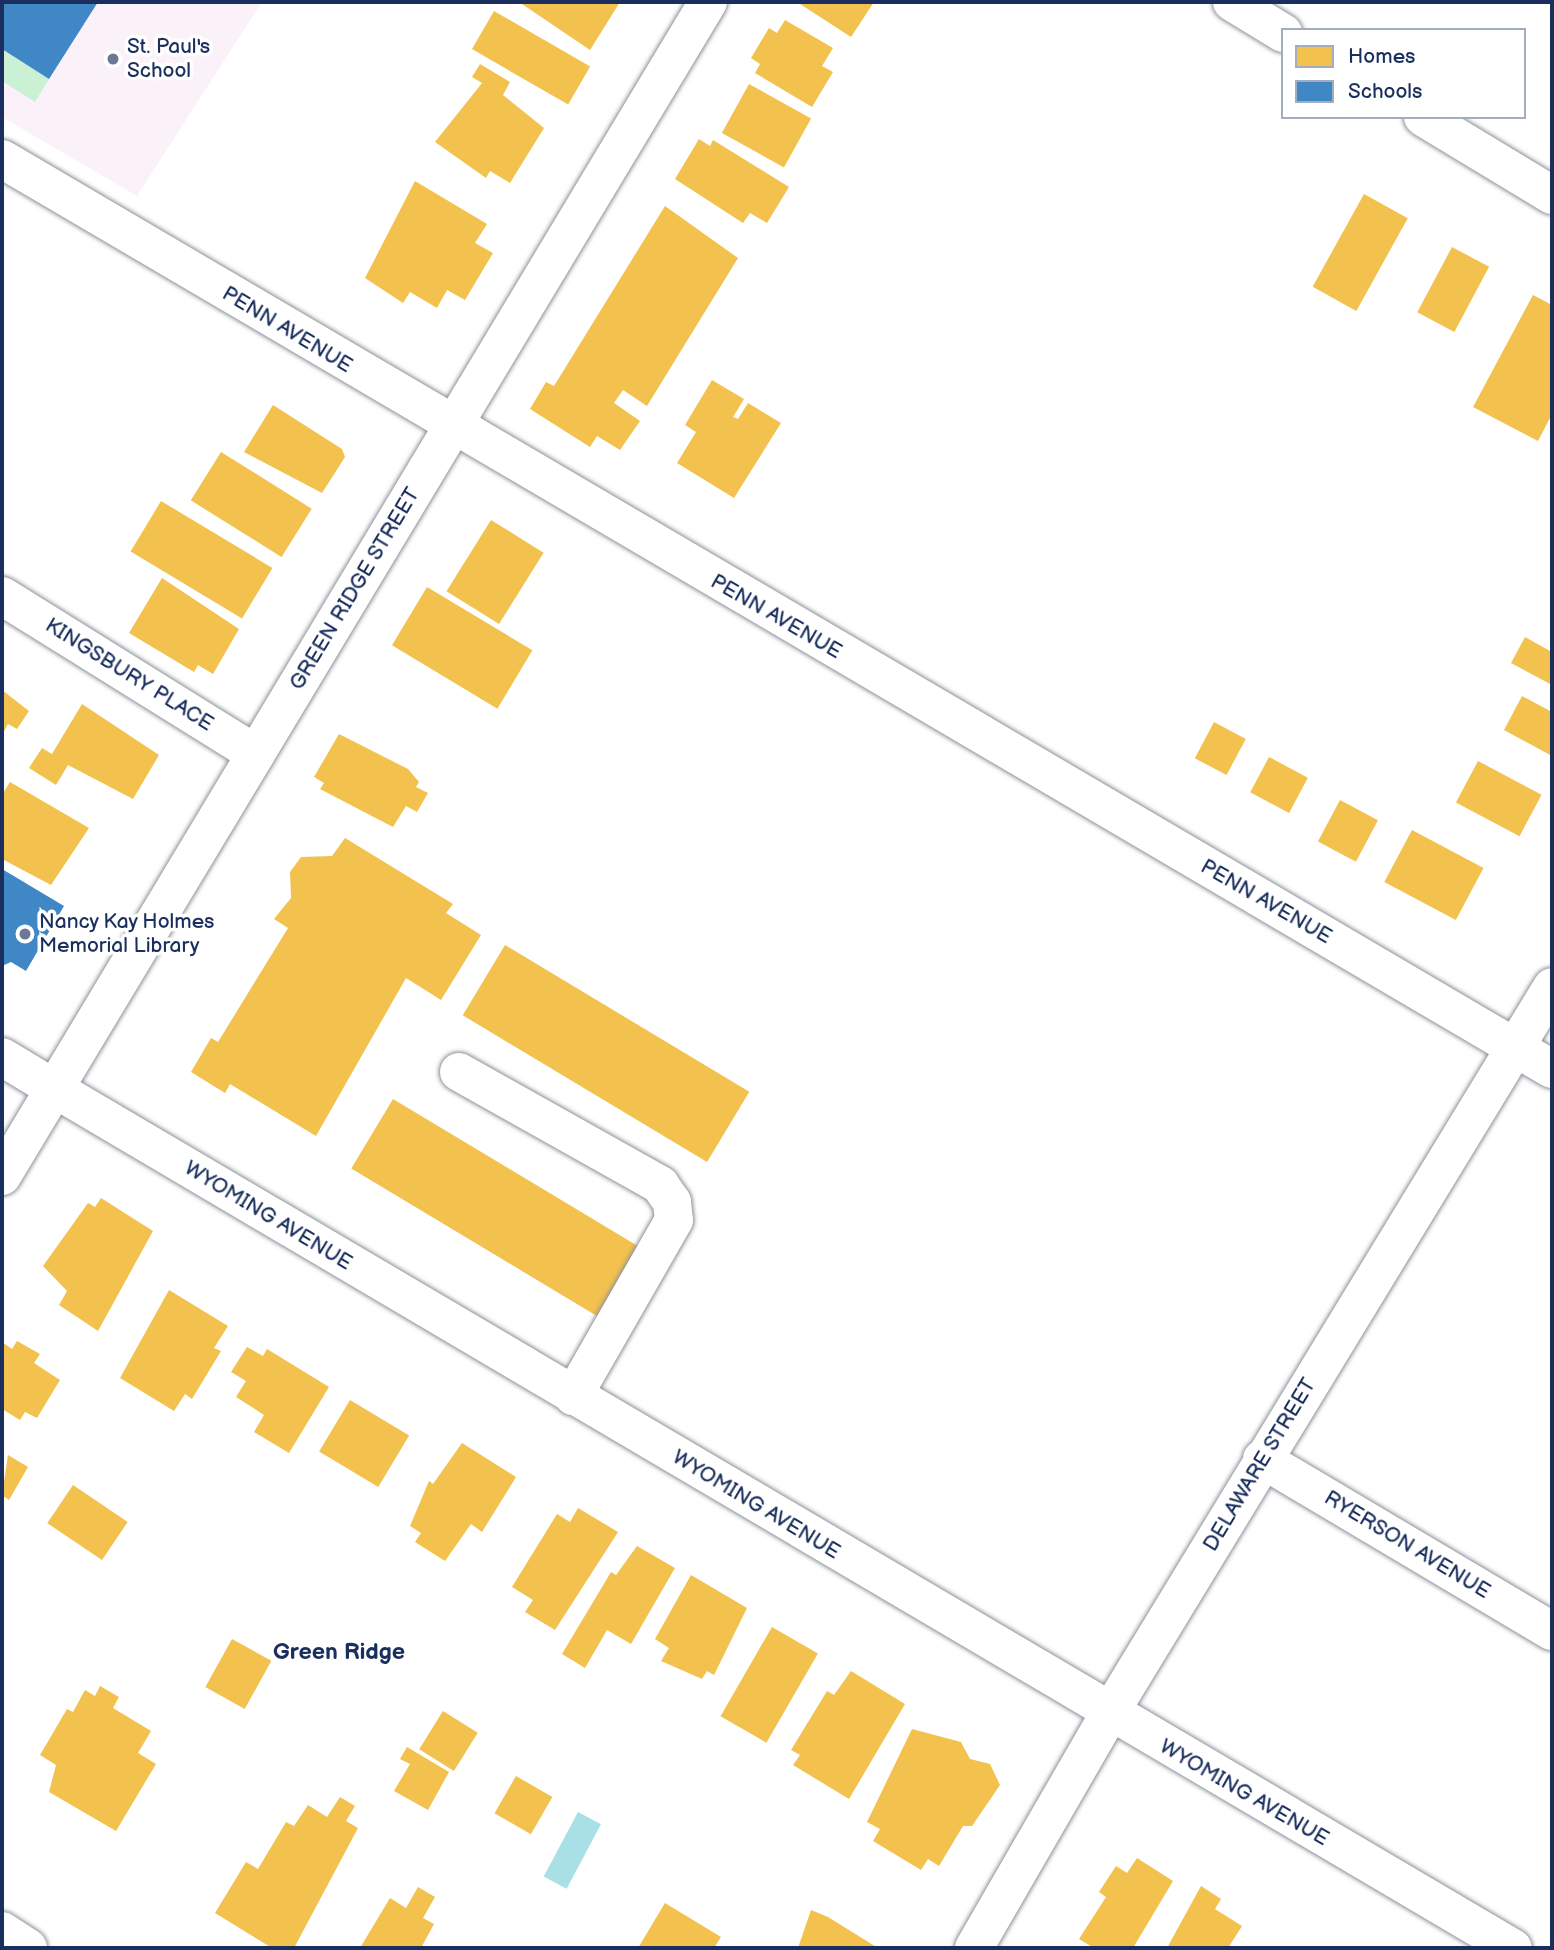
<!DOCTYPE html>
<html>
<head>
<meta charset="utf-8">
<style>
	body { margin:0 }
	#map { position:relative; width:1554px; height:1950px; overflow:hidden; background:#fff; font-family:"Balsamiq Sans",sans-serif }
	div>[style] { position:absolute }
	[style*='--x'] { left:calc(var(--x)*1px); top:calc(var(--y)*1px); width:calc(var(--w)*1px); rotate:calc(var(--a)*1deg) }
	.built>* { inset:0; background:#faf2f8 }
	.green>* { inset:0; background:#cbf1d5 }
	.water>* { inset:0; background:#a8e0e5; transform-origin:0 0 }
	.homes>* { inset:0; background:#f2c14e; transform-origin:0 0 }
	.schools>* { inset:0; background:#3f88c5 }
	.roads { filter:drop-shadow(0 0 2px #8e929a) drop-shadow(0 0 2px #8e929a) }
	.minor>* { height:38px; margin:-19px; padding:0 19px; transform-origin:19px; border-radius:19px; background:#fff }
	.major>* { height:38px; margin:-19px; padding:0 19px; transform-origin:19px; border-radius:19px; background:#fff }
	.dots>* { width:19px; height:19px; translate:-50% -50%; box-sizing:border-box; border:4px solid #fff; border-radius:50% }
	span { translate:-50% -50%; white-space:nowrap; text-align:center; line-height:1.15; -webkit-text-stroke:7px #fff; paint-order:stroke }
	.poi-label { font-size:21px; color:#1b2f5e }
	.left { translate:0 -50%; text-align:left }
	.street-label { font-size:21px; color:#1b2f5e }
	.neighbourhood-label { font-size:23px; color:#1b2f5e; font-weight:700 }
	.frame { position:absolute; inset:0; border:4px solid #1b2f5e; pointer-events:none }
	.legend { position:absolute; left:1281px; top:28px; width:245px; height:91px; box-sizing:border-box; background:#fff; border:2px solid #a4acbf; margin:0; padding:9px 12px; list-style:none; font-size:21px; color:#1b2f5e }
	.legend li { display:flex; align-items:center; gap:14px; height:35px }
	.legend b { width:35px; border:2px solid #a4acbf }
</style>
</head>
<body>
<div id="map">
	<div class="built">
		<div style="clip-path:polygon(2px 2px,262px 2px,137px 196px,2px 117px)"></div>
	</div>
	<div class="green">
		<div style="clip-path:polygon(2px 49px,49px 79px,35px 102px,2px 81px)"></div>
	</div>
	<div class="water">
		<div style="left:578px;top:1812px;width:26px;height:73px;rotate:28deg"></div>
	</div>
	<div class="homes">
		<div style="clip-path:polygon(519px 2px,620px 2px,590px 50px)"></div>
		<div style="clip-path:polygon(797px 2px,874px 2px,851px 37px)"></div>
		<div style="left:494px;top:11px;width:111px;height:44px;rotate:30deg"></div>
		<div style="clip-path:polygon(785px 20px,833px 48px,822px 66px,833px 72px,812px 107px,755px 73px,760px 64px,751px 58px,769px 28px,777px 33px)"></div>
		<div style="clip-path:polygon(480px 64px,510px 82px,503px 95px,544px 128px,510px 183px,490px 171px,486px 178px,435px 142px,482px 83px,472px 77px)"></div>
		<div style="left:749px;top:84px;width:71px;height:56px;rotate:29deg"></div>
		<div style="clip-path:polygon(699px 139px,710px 146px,713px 140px,789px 187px,767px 223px,750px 213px,743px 223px,675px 179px)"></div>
		<div style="clip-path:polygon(415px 181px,487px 224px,475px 243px,493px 253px,465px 300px,447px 290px,437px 308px,410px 292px,403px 303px,365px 278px)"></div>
		<div style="left:1364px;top:194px;width:50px;height:106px;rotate:29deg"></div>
		<div style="clip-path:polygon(665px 206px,738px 258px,647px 406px,623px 390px,614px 403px,640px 421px,620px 450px,597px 436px,590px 447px,530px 409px,546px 382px,554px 386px)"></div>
		<div style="left:1452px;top:247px;width:42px;height:74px;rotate:28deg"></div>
		<div style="clip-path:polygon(1533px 295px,1552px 305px,1552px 414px,1538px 441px,1473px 407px)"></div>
		<div style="clip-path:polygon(712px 380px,744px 399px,733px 417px,738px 419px,748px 403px,781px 423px,734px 498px,677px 463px,696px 432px,685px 425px)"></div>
		<div style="clip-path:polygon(273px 405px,342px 449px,345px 457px,322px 493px,244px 452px)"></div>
		<div style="left:221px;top:452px;width:107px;height:57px;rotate:32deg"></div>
		<div style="left:161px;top:501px;width:130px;height:59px;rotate:31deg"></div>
		<div style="left:491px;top:520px;width:62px;height:84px;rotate:32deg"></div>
		<div style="clip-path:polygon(162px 578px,239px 629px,213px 674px,198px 665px,194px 672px,129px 633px)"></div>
		<div style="left:427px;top:587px;width:123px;height:68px;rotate:31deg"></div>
		<div style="clip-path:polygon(1525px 637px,1552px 652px,1552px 685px,1511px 663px)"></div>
		<div style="clip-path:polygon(2px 690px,29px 711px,17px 729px,8px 724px,2px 735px)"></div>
		<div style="clip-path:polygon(1522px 696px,1552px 712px,1552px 756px,1504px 730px)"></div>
		<div style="clip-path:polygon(82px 704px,159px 755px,133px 799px,68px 765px,56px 785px,29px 768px,42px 748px,52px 754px)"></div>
		<div style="left:1214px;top:722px;width:36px;height:41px;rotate:28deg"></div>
		<div style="clip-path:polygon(339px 734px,408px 769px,419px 782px,416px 787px,428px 793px,417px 812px,406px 806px,393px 827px,320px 789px,324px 783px,314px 777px)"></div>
		<div style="left:1269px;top:757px;width:44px;height:40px;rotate:28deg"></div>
		<div style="left:1478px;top:761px;width:72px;height:47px;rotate:28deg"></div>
		<div style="clip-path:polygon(10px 782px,89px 828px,51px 885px,2px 859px,2px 795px)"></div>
		<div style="left:1340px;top:800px;width:43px;height:47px;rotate:28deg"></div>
		<div style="left:1412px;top:830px;width:81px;height:59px;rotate:28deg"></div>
		<div style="clip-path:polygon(345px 838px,453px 904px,446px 913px,481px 935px,441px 1000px,406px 978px,316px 1136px,230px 1084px,225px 1093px,191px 1072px,211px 1038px,218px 1042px,288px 928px,274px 919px,291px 898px,290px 872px,301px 857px,332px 856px)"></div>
		<div style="left:505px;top:945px;width:285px;height:82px;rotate:31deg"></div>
		<div style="left:393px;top:1099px;width:287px;height:81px;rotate:31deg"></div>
		<div style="clip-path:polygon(101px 1198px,153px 1231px,98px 1331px,59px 1305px,67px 1291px,43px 1266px,88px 1203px,95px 1207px)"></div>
		<div style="clip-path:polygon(169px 1290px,228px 1326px,214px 1348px,221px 1351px,192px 1399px,185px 1394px,174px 1411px,120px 1378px)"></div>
		<div style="clip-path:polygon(17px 1341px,40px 1354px,34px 1363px,60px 1380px,37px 1418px,25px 1412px,20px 1420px,2px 1409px,2px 1342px,12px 1349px)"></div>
		<div style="clip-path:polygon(247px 1347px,263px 1356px,267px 1349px,329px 1387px,289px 1453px,254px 1432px,264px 1415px,236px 1397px,246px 1381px,231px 1372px)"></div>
		<div style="left:350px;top:1400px;width:69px;height:60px;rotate:31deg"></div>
		<div style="clip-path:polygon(462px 1443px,516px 1477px,482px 1532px,471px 1524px,445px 1561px,415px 1542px,421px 1533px,410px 1526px,429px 1481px,433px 1484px)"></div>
		<div style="clip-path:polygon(8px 1455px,28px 1467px,9px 1500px,2px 1495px)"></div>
		<div style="left:73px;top:1485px;width:66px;height:46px;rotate:34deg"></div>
		<div style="clip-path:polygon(578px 1508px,618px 1532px,555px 1630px,525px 1612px,533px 1600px,512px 1587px,557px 1514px,570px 1522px)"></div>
		<div style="clip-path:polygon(637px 1546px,675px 1568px,631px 1644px,607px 1630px,585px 1668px,562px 1654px,611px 1572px,616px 1575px)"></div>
		<div style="clip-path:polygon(691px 1575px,747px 1608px,714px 1675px,707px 1671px,702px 1679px,661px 1661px,669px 1648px,655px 1639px)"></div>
		<div style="left:772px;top:1627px;width:53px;height:103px;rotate:30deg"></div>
		<div style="left:232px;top:1639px;width:45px;height:55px;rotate:29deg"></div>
		<div style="clip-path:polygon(851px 1671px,905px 1704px,849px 1799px,793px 1765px,800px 1755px,791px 1750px,827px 1691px,834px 1695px)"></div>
		<div style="clip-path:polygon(100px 1686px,119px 1697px,113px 1708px,151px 1731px,138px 1753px,156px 1764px,116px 1831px,49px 1792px,56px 1765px,40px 1755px,67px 1709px,73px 1712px,85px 1690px,95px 1696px)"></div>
		<div style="left:443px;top:1711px;width:41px;height:45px;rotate:32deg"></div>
		<div style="clip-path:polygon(912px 1729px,961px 1742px,970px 1759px,990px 1764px,1000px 1785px,972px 1826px,963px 1826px,939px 1866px,928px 1859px,921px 1870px,873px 1841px,880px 1829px,867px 1822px)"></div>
		<div style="clip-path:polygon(407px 1747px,449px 1772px,428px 1810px,394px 1791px,410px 1764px,400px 1759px)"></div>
		<div style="left:516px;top:1776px;width:42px;height:43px;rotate:30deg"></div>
		<div style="clip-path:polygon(340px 1797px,355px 1806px,346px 1821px,358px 1828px,294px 1948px,272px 1948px,215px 1913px,246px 1862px,258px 1869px,286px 1822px,294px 1826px,308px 1805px,327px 1817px)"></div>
		<div style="clip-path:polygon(1137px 1858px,1173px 1881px,1133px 1948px,1094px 1948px,1079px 1939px,1106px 1897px,1099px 1892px,1116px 1866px,1127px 1873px)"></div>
		<div style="clip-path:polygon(1201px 1886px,1221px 1899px,1215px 1909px,1242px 1926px,1228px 1948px,1167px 1948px)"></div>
		<div style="clip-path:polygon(418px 1887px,435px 1897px,423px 1918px,434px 1924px,421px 1948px,360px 1948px,390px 1898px,406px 1908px)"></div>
		<div style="clip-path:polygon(665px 1903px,721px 1937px,714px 1948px,638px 1948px)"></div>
		<div style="clip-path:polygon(811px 1910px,828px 1917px,878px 1948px,798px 1948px)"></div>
	</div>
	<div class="schools">
		<div style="clip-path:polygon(2px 2px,98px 2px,49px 79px,2px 49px)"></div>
		<div style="clip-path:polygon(2px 869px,64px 906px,26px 971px,11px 962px,2px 966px)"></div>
	</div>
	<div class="roads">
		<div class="minor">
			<div style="--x:1232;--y:2;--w:60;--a:31.3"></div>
			<div style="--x:1423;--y:117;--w:151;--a:31.2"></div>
			<div style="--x:2;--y:159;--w:1797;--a:30.42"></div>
			<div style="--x:2;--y:596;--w:299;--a:31.9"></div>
			<div style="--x:459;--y:1072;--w:231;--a:29.3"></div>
			<div style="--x:660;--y:1185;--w:21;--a:55"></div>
			<div style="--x:672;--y:1202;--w:18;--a:84"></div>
			<div style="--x:674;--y:1220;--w:203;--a:119.8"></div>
			<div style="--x:55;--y:1089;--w:1692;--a:30.51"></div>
			<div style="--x:1262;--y:1459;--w:337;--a:30.7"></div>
			<div style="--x:2;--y:1931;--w:31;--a:33"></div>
			<div style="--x:974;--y:1948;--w:270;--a:-60"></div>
			<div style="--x:1109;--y:1714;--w:851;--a:-58.64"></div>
		</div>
		<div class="major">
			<div style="--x:2;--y:1057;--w:62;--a:31.1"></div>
			<div style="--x:2;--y:1176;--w:1370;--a:-58.98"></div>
		</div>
	</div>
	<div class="dots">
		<div style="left:113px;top:59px;background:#6b7896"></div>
		<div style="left:25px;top:934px;background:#6b7896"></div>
	</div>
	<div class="poi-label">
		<span class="left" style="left:127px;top:59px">St. Paul's<br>School</span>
		<span class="left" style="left:39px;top:934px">Nancy Kay Holmes<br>Memorial Library</span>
	</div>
	<div class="street-label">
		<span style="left:287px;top:330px;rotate:31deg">PENN AVENUE</span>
		<span style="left:355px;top:589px;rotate:-59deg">GREEN RIDGE STREET</span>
		<span style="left:776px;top:617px;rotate:30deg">PENN AVENUE</span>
		<span style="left:129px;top:675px;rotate:32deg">KINGSBURY PLACE</span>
		<span style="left:1266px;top:902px;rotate:30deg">PENN AVENUE</span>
		<span style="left:268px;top:1216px;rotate:31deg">WYOMING AVENUE</span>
		<span style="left:1260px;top:1465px;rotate:-59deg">DELAWARE STREET</span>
		<span style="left:756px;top:1505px;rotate:31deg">WYOMING AVENUE</span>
		<span style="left:1407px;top:1545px;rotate:31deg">RYERSON AVENUE</span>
		<span style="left:1244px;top:1793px;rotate:30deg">WYOMING AVENUE</span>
	</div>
	<div class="neighbourhood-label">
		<span style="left:339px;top:1652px">Green Ridge</span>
	</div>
	<div class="frame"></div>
	<ul class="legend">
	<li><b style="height:19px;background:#f2c14e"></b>Homes</li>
	<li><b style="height:19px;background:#3f88c5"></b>Schools</li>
	</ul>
</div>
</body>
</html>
